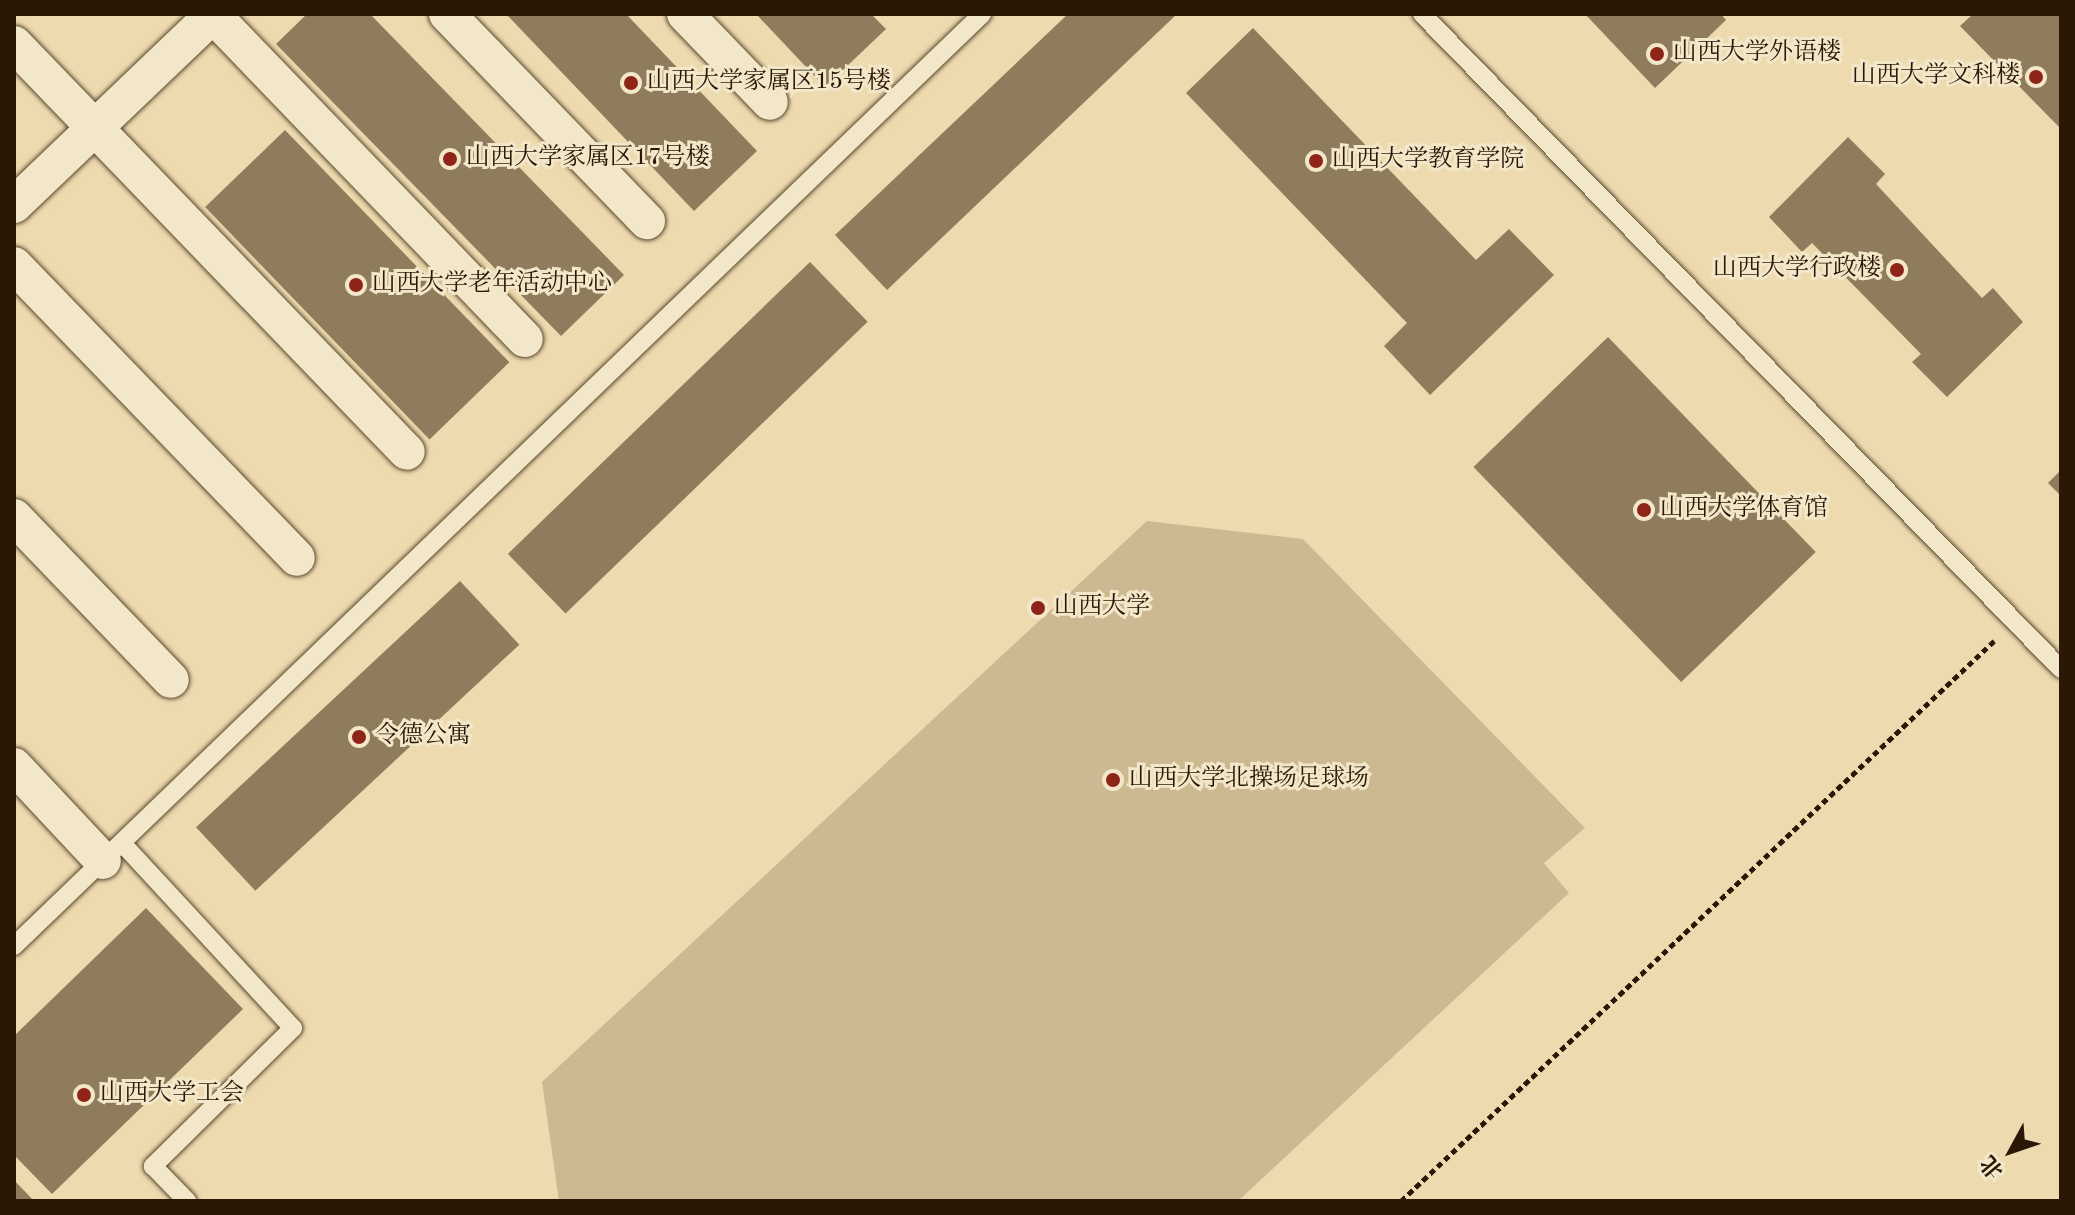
<!DOCTYPE html>
<html>
<head>
<meta charset="utf-8">
<style>
	body { margin:0 }
	#map { position:relative; width:2075px; height:1215px; overflow:hidden; background:#eddaae; font-family:"Old Standard TT","Noto Serif SC",serif }
	div>[style] { position:absolute }
	[style*='--x'] { left:calc(var(--x)*1px); top:calc(var(--y)*1px); width:calc(var(--w)*1px); rotate:calc(var(--a)*1deg) }
	.green>* { inset:0; background:#ccb991 }
	.building>* { inset:0; background:#8f7c5d; transform-origin:0 0 }
	.path>* { height:5px; margin-top:-2.5px; transform-origin:0; background:repeating-linear-gradient(90deg,#2a1705 0 6px,transparent 0 10px) }
	.roads { filter:drop-shadow(0 0 2px #5b482f) drop-shadow(0 0 2px #5b482f) }
	.lane>* { height:18px; margin:-9px; padding:0 9px; transform-origin:9px; border-radius:9px; background:#f3e7ca }
	.street>* { height:36px; margin:-18px; padding:0 18px; transform-origin:18px; border-radius:18px; background:#f3e7ca }
	.dots>* { width:22px; height:22px; translate:-50% -50%; box-sizing:border-box; border:4px solid #f3e7ca; border-radius:50% }
	span { translate:-50% -50%; white-space:nowrap; text-align:center; line-height:1.15; -webkit-text-stroke:6px #f3e7ca; paint-order:stroke }
	.poi-label { font-size:24px; color:#2a1705 }
	.left { translate:0 -50%; text-align:left }
	.right { translate:-100% -50%; text-align:right }
	.frame { position:absolute; inset:0; border:16px solid #2a1705; pointer-events:none }
	.north { position:absolute; left:1971px; top:1111px; width:80px; height:80px; -webkit-text-stroke:6px #f3e7ca; paint-order:stroke; rotate:230deg; font-size:22px; font-weight:700; line-height:32px; text-align:center; color:#2a1705 }
	.north::after { content:''; display:block; margin:auto; width:28px; height:36px; background:#2a1705; clip-path:polygon(50% 0,100% 100%,50% 72%,0 100%) }
</style>
</head>
<body>
<div id="map">
	<div class="green">
		<div style="clip-path:polygon(1147px 521px,1303px 539px,1585px 828px,1544px 863px,1569px 893px,1238px 1201px,559px 1201px,542px 1082px)"></div>
	</div>
	<div class="building">
		<div style="clip-path:polygon(307px 14px,370px 14px,624px 275px,561px 336px,276px 44px)"></div>
		<div style="clip-path:polygon(506px 14px,626px 14px,757px 151px,694px 211px)"></div>
		<div style="clip-path:polygon(756px 14px,871px 14px,886px 29px,825px 87px)"></div>
		<div style="clip-path:polygon(1068px 14px,1177px 14px,887px 290px,835px 235px)"></div>
		<div style="clip-path:polygon(1585px 14px,1721px 14px,1726px 20px,1655px 88px)"></div>
		<div style="clip-path:polygon(1973px 14px,2061px 14px,2061px 129px,1960px 26px)"></div>
		<div style="clip-path:polygon(1253px 28px,1476px 260px,1509px 229px,1554px 275px,1430px 395px,1384px 346px,1407px 323px,1186px 93px)"></div>
		<div style="left:285px;top:130px;width:323px;height:111px;rotate:46deg"></div>
		<div style="clip-path:polygon(1848px 137px,1885px 174px,1876px 184px,1982px 298px,1993px 288px,2023px 322px,1947px 397px,1912px 362px,1921px 354px,1812px 243px,1802px 252px,1769px 217px)"></div>
		<div style="left:810px;top:262px;width:83px;height:420px;rotate:46deg"></div>
		<div style="left:1608px;top:337px;width:299px;height:187px;rotate:46deg"></div>
		<div style="clip-path:polygon(2061px 470px,2061px 496px,2048px 483px)"></div>
		<div style="left:460px;top:581px;width:87px;height:361px;rotate:47deg"></div>
		<div style="clip-path:polygon(146px 908px,243px 1009px,52px 1194px,14px 1155px,14px 1036px)"></div>
		<div style="clip-path:polygon(14px 1180px,34px 1201px,14px 1201px)"></div>
	</div>
	<div class="path">
		<div style="--x:1401;--y:1201;--w:816;--a:-43.36"></div>
	</div>
	<div class="roads">
		<div class="lane">
			<div style="--x:1422;--y:14;--w:915;--a:45.71"></div>
			<div style="--x:122;--y:843;--w:252;--a:47.3"></div>
			<div style="--x:293;--y:1028;--w:197;--a:135.4"></div>
			<div style="--x:153;--y:1166;--w:49;--a:45.8"></div>
			<div style="--x:14;--y:946;--w:1344;--a:-43.91"></div>
		</div>
		<div class="street">
			<div style="--x:212;--y:14;--w:451;--a:46.1"></div>
			<div style="--x:447;--y:14;--w:288;--a:46"></div>
			<div style="--x:685;--y:14;--w:122;--a:46"></div>
			<div style="--x:14;--y:44;--w:566;--a:46.07"></div>
			<div style="--x:14;--y:205;--w:277;--a:-43.7"></div>
			<div style="--x:14;--y:265;--w:407;--a:46"></div>
			<div style="--x:14;--y:517;--w:226;--a:46.1"></div>
			<div style="--x:14;--y:766;--w:130;--a:46.9"></div>
		</div>
	</div>
	<div class="dots">
		<div style="left:1657px;top:54px;background:#8f2418"></div>
		<div style="left:2036px;top:77px;background:#8f2418"></div>
		<div style="left:631px;top:83px;background:#8f2418"></div>
		<div style="left:450px;top:159px;background:#8f2418"></div>
		<div style="left:1316px;top:161px;background:#8f2418"></div>
		<div style="left:1897px;top:270px;background:#8f2418"></div>
		<div style="left:356px;top:285px;background:#8f2418"></div>
		<div style="left:1644px;top:510px;background:#8f2418"></div>
		<div style="left:1038px;top:608px;background:#8f2418"></div>
		<div style="left:359px;top:737px;background:#8f2418"></div>
		<div style="left:1113px;top:780px;background:#8f2418"></div>
		<div style="left:84px;top:1095px;background:#8f2418"></div>
	</div>
	<div class="poi-label">
		<span class="left" style="left:1673px;top:54px">山西大学外语楼</span>
		<span class="right" style="left:2020px;top:77px">山西大学文科楼</span>
		<span class="left" style="left:647px;top:83px">山西大学家属区15号楼</span>
		<span class="left" style="left:466px;top:159px">山西大学家属区17号楼</span>
		<span class="left" style="left:1332px;top:161px">山西大学教育学院</span>
		<span class="right" style="left:1881px;top:270px">山西大学行政楼</span>
		<span class="left" style="left:372px;top:285px">山西大学老年活动中心</span>
		<span class="left" style="left:1660px;top:510px">山西大学体育馆</span>
		<span class="left" style="left:1054px;top:608px">山西大学</span>
		<span class="left" style="left:375px;top:737px">令德公寓</span>
		<span class="left" style="left:1129px;top:780px">山西大学北操场足球场</span>
		<span class="left" style="left:100px;top:1095px">山西大学工会</span>
	</div>
	<div class="frame"></div>
	<div class="north">北</div>
</div>
</body>
</html>
